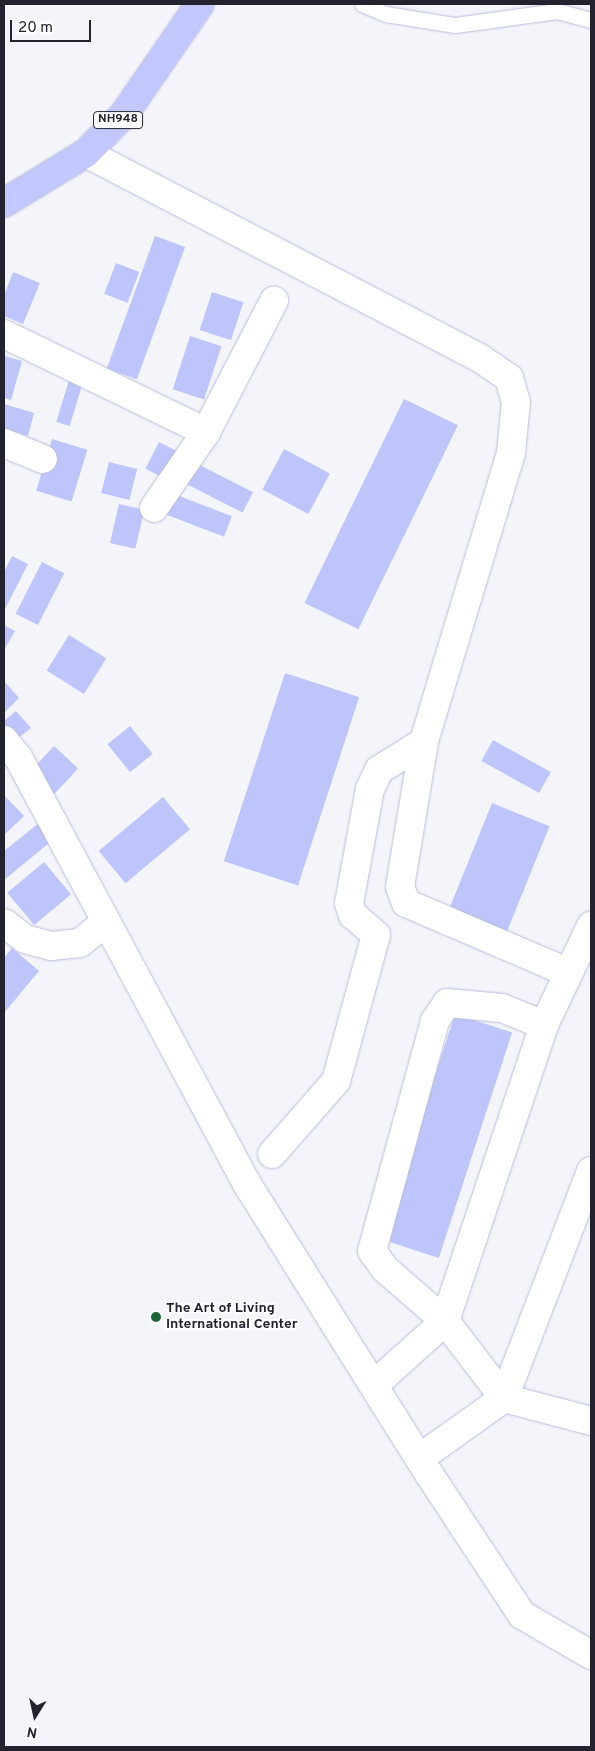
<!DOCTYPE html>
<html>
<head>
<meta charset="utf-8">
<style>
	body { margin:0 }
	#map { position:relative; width:595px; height:1751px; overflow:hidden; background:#f4f5fb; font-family:Overpass,sans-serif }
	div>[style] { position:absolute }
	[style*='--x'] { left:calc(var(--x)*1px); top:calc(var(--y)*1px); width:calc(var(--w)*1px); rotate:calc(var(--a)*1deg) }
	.building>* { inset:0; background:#bec5fb; transform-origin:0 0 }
	.roads { filter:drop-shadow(0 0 1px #b9bdd9) drop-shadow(0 0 1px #b9bdd9) }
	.service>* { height:15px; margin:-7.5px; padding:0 7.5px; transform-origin:7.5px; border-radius:7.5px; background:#fff }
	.minor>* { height:28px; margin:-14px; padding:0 14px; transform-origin:14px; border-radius:14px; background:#fff }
	.trunk>* { height:28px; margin:-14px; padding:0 14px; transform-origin:14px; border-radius:14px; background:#c2c8fe }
	.dots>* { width:14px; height:14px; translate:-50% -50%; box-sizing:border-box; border:2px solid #fff; border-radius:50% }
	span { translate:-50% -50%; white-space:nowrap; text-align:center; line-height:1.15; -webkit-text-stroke:4px #fff; paint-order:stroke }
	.shield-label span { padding:1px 4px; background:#fff; border:1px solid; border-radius:4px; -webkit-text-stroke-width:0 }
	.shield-label { font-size:12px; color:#22232e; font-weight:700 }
	.poi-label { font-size:14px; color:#22232e; font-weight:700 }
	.left { translate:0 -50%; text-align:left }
	.frame { position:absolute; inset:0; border:5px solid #22232e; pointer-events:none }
	.north { position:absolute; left:10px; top:1691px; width:50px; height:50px; -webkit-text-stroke:4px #fff; paint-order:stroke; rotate:190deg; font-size:14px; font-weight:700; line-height:20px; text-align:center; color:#22232e }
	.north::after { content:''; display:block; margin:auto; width:18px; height:22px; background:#22232e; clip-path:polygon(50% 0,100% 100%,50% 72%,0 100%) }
	.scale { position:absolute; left:10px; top:20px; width:81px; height:22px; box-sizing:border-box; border:2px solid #22232e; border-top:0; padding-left:6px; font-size:15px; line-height:18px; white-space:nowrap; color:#22232e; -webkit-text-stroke:4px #fff; paint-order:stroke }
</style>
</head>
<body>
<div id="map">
	<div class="building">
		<div style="left:155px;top:236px;width:32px;height:141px;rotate:20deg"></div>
		<div style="left:116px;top:263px;width:25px;height:33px;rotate:21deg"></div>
		<div style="clip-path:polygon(13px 272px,40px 283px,23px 324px,4px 316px,4px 296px)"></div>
		<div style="left:212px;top:292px;width:33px;height:40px;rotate:18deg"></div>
		<div style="left:190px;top:336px;width:33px;height:56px;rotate:18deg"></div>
		<div style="clip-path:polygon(5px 356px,22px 361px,11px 400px,4px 398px)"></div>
		<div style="left:70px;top:377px;width:14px;height:47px;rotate:17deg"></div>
		<div style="left:404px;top:399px;width:60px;height:227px;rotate:26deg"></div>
		<div style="clip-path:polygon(4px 404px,34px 413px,28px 436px,4px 429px)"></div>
		<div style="left:52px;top:439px;width:37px;height:54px;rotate:17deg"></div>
		<div style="left:159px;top:442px;width:20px;height:30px;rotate:27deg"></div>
		<div style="left:284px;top:449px;width:52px;height:46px;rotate:28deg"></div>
		<div style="left:188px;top:459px;width:73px;height:23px;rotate:27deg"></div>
		<div style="left:109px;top:462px;width:29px;height:32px;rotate:14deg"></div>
		<div style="left:174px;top:494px;width:62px;height:22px;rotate:21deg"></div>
		<div style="left:119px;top:504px;width:26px;height:40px;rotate:13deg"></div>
		<div style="clip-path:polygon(12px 556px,28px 564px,4px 611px,4px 572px)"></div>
		<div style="left:42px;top:562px;width:25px;height:58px;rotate:27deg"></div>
		<div style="clip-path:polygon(4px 625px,15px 631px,4px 650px)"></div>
		<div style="left:69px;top:635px;width:44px;height:42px;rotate:32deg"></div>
		<div style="left:285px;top:673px;width:78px;height:198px;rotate:18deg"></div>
		<div style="clip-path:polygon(4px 681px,19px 698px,4px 713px)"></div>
		<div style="clip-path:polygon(16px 711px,31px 728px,11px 744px,4px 735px,4px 721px)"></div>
		<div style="left:130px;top:726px;width:36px;height:29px;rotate:51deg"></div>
		<div style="left:493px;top:740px;width:66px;height:24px;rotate:29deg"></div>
		<div style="left:54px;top:746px;width:33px;height:35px;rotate:43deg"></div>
		<div style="clip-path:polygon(4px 795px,24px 816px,4px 835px)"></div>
		<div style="left:163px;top:797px;width:42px;height:84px;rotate:50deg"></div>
		<div style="left:492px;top:803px;width:62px;height:117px;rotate:22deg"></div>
		<div style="clip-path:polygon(40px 822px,54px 839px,4px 880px,4px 851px)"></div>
		<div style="left:44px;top:862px;width:42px;height:48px;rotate:50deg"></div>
		<div style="clip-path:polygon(12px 948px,39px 971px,4px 1013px,4px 958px)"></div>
		<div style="left:455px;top:1014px;width:60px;height:237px;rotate:18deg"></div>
	</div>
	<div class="roads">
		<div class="service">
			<div style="--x:362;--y:4;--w:26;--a:23"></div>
			<div style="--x:386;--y:14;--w:70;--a:9.1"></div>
			<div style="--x:455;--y:25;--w:103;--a:-7.8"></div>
			<div style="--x:557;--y:11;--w:35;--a:15"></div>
		</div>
		<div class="minor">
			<div style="--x:86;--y:153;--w:445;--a:27.5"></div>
			<div style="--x:481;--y:359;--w:34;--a:34"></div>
			<div style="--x:509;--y:378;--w:25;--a:74"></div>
			<div style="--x:516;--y:402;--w:51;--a:95.6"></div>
			<div style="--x:511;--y:453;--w:302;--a:106.8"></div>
			<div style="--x:424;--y:742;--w:53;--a:148.1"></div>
			<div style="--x:379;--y:770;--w:21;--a:115"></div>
			<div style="--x:370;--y:789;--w:116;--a:100.4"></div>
			<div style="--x:349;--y:903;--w:13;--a:72"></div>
			<div style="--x:353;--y:915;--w:30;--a:41"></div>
			<div style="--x:376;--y:935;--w:151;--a:105.3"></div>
			<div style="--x:336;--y:1081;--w:97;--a:131.2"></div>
			<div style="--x:4;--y:334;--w:225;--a:25.9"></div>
			<div style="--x:4;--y:443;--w:42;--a:22.3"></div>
			<div style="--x:154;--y:508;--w:92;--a:-55.6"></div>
			<div style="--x:206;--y:432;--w:148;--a:-62.6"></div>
			<div style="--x:4;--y:740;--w:22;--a:51"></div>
			<div style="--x:18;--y:757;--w:485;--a:61.8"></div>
			<div style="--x:247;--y:1184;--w:342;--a:57.9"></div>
			<div style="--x:429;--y:1474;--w:169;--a:56.6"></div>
			<div style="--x:522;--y:1615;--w:80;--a:30.1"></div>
			<div style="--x:424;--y:742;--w:147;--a:99.4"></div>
			<div style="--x:400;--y:887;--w:17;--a:69"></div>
			<div style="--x:406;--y:903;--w:175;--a:23.2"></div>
			<div style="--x:4;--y:923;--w:26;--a:37"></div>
			<div style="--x:25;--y:939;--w:27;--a:15"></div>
			<div style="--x:51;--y:946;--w:29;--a:-6"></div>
			<div style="--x:80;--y:943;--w:33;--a:-39"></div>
			<div style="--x:544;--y:1025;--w:45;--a:-158"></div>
			<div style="--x:502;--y:1008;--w:55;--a:-174.8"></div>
			<div style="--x:447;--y:1003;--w:22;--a:124"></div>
			<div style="--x:435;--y:1021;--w:238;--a:105.3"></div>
			<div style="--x:372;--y:1251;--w:22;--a:54"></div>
			<div style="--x:385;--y:1269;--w:79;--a:40.9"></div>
			<div style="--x:445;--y:1321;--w:97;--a:52.5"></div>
			<div style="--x:504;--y:1398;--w:90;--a:14.8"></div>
			<div style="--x:374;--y:1385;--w:96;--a:-42"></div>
			<div style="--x:445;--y:1321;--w:312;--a:-71.5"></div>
			<div style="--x:544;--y:1025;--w:110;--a:-64.6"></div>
			<div style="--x:420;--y:1458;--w:103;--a:-35.5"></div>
			<div style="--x:504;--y:1398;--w:243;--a:-69"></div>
		</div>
		<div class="trunk">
			<div style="--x:4;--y:203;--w:96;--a:-31.4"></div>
			<div style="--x:86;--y:153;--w:56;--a:-45.7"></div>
			<div style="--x:125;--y:113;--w:132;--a:-55.5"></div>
		</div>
	</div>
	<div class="dots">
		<div style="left:156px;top:1317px;background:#1a6634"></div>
	</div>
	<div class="shield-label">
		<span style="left:118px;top:120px">NH948</span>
	</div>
	<div class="poi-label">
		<span class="left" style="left:166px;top:1317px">The Art of Living<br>International Center</span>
	</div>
	<div class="frame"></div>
	<div class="north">N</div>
	<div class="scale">20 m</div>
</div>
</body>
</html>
